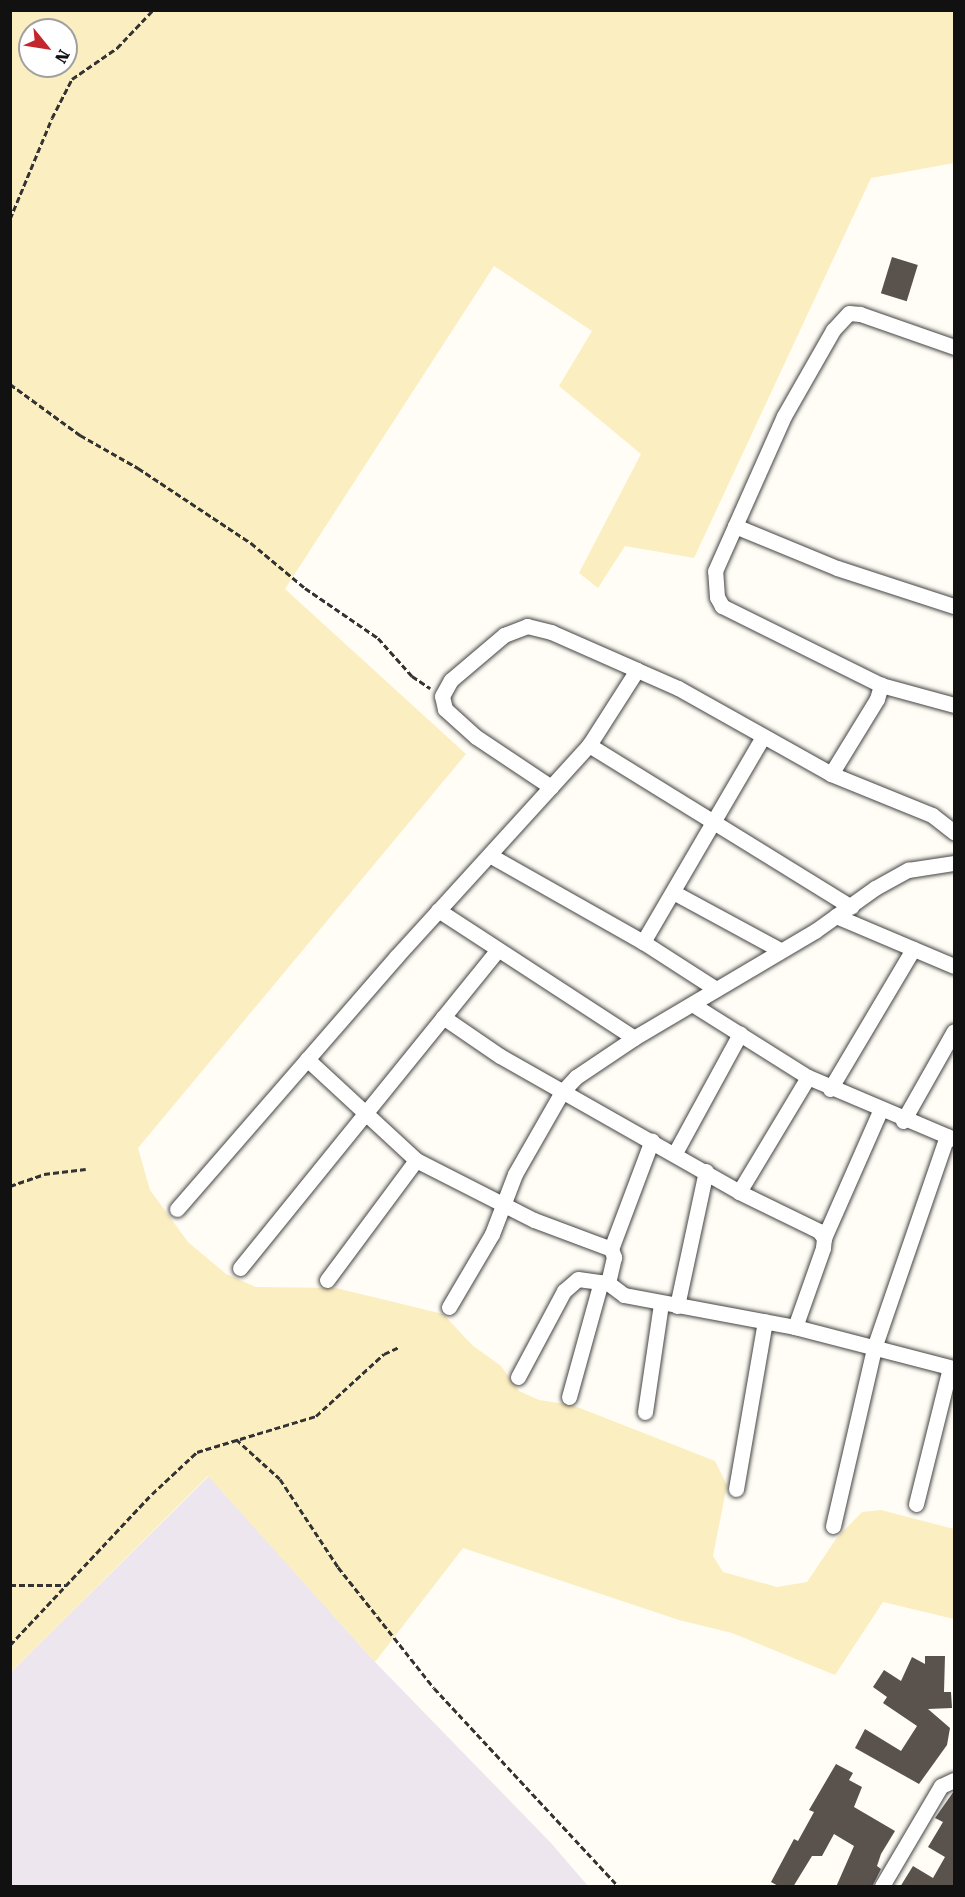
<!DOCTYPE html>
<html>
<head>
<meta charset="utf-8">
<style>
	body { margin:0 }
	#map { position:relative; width:965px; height:1897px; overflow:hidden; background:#fffdf5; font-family:"Roboto Serif",serif }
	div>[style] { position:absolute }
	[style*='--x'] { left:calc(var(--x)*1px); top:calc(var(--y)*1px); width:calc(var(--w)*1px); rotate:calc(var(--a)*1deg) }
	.industrial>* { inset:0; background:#eee6ef }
	.sand>* { inset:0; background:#fbeec1 }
	.building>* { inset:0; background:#5a524d; transform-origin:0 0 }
	.path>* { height:3px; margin-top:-1.5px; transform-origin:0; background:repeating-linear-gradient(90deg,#333 0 6px,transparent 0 9px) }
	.roads { filter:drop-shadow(0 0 2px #444) drop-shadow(0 0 2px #444) }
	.minor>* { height:15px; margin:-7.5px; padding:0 7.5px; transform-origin:7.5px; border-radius:7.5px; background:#fff }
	span { translate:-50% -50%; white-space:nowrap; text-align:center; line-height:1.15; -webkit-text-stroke:6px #fff; paint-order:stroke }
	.frame { position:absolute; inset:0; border:12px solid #111; pointer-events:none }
	.north { position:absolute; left:18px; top:18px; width:60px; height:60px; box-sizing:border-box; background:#fff; border:2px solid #a0a0a0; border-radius:50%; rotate:120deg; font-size:16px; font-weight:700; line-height:24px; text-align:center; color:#111 }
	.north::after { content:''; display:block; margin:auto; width:21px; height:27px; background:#c4262e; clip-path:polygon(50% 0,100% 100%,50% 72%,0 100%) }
</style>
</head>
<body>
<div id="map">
	<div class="industrial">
		<div style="clip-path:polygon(209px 1476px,375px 1662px,551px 1843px,588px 1886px,11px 1886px,11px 1672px)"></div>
	</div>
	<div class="sand">
		<div style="clip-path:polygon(evenodd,11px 11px,954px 11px,954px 163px,871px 178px,694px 558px,625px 546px,598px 588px,579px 573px,641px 454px,559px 386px,592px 331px,494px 266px,285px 589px,466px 754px,138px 1148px,150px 1190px,188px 1242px,226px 1274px,256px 1287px,336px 1288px,443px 1314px,472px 1345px,501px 1366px,519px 1391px,539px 1400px,572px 1405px,715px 1461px,727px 1485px,713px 1556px,723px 1572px,777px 1587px,807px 1582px,836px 1539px,862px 1512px,881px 1510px,954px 1529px,954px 1619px,883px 1602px,835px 1675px,732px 1633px,679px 1620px,463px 1548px,375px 1662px,208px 1476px,11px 1672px,11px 11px,30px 30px,66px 30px,66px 66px,30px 66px,30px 30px)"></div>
	</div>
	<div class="building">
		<div style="left:892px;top:257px;width:27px;height:38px;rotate:17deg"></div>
		<div style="clip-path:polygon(925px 1656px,945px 1656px,944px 1692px,951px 1692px,952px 1708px,928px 1709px,950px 1728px,947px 1745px,919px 1784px,855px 1748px,865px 1729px,901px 1751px,917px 1726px,883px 1703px,887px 1697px,873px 1687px,884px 1670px,901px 1681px,912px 1657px,925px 1664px)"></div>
		<div style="clip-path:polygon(836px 1764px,853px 1773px,849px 1780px,862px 1787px,854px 1807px,895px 1831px,881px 1854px,877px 1866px,881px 1869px,872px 1887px,836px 1887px,854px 1846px,834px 1834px,822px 1856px,812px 1856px,793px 1887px,780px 1887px,771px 1882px,794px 1839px,798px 1841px,814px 1812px,809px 1810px)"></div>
		<div style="clip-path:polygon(954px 1791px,954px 1887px,900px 1887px,913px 1866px,933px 1878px,945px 1857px,928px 1847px,943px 1822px,935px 1818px)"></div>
	</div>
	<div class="path">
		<div style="--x:10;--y:219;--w:109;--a:-67.4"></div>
		<div style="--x:52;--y:118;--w:44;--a:-62.9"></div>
		<div style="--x:72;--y:79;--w:55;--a:-34.6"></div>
		<div style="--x:117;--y:48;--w:52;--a:-46.5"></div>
		<div style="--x:10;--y:384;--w:87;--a:36.1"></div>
		<div style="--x:80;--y:435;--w:67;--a:29.6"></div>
		<div style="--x:138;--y:468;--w:136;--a:33.6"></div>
		<div style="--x:251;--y:543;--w:70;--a:39.8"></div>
		<div style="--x:305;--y:588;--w:88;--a:34.4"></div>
		<div style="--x:378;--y:638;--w:51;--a:48.2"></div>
		<div style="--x:412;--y:676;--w:22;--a:34"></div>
		<div style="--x:10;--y:1186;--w:36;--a:-19"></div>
		<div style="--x:44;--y:1174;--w:42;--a:-6.8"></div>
		<div style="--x:236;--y:1439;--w:59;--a:42.3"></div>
		<div style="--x:280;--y:1479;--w:105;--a:56.6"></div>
		<div style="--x:338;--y:1567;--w:154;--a:51.6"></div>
		<div style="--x:434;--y:1688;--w:270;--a:47.1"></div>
		<div style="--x:10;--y:1585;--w:55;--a:0"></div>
		<div style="--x:10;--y:1645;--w:207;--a:-46.8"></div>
		<div style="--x:152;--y:1494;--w:62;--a:-43"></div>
		<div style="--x:197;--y:1452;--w:124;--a:-16.8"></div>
		<div style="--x:316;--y:1416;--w:92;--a:-42.4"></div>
		<div style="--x:384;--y:1354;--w:17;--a:-25"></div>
	</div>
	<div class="roads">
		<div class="minor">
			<div style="--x:735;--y:526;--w:120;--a:-66"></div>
			<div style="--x:784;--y:416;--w:99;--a:-60.3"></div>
			<div style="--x:833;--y:330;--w:23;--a:-47"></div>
			<div style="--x:849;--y:313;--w:11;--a:5"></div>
			<div style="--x:860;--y:314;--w:100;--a:19.3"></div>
			<div style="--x:881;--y:685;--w:178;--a:-153.6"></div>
			<div style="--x:722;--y:606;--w:10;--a:-119"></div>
			<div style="--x:717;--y:597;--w:26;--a:-94"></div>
			<div style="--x:715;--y:571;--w:49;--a:-66"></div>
			<div style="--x:735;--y:526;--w:110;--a:22.4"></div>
			<div style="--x:837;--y:568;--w:123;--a:18"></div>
			<div style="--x:589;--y:745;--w:308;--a:31.7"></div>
			<div style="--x:831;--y:774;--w:88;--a:-58.5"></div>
			<div style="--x:877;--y:699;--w:15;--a:-74"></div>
			<div style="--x:881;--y:685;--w:76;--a:15.3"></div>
			<div style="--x:551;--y:787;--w:90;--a:-146.3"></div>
			<div style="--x:476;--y:737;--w:42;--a:-137.9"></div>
			<div style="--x:445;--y:709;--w:13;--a:-103"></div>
			<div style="--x:442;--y:696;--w:18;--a:-61"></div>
			<div style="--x:451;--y:680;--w:70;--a:-40.3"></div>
			<div style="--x:504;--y:635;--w:25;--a:-21"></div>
			<div style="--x:527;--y:626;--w:25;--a:14"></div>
			<div style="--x:551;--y:632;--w:94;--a:23.8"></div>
			<div style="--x:491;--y:856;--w:175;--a:29.5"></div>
			<div style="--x:643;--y:942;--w:87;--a:32.8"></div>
			<div style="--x:673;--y:892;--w:122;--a:28.5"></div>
			<div style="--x:438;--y:910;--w:234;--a:33.1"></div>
			<div style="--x:836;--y:916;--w:128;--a:23"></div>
			<div style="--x:643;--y:942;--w:236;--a:-59.7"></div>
			<div style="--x:692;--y:1004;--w:137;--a:32.2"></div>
			<div style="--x:808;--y:1077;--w:159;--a:23"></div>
			<div style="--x:443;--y:1017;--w:69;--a:34.4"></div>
			<div style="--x:500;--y:1056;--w:275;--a:29.6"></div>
			<div style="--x:739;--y:1192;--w:89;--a:26"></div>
			<div style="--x:819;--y:1231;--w:9;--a:54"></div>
			<div style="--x:824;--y:1238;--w:10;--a:96"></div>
			<div style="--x:823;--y:1248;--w:84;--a:109.5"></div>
			<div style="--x:307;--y:1059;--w:149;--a:42.8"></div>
			<div style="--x:416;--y:1160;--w:132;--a:27"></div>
			<div style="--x:534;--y:1220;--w:82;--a:20.6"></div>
			<div style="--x:611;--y:1249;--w:9;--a:69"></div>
			<div style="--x:614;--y:1257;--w:27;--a:103"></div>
			<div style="--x:830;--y:1089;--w:163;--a:-59.3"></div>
			<div style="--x:903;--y:1121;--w:103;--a:-60.5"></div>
			<div style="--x:675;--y:1153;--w:136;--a:-61.4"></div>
			<div style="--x:739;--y:1192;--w:134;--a:-59"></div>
			<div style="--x:177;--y:1209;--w:334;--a:-49"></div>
			<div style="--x:396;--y:957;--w:287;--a:-47.7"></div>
			<div style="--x:589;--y:745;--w:89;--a:-57.4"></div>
			<div style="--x:637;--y:670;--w:45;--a:23.7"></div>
			<div style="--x:678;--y:688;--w:176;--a:29.3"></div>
			<div style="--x:831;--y:774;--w:109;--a:22.1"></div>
			<div style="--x:932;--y:815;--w:28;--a:38"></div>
			<div style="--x:824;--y:1238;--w:139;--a:-66.2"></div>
			<div style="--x:611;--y:1249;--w:116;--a:-69.4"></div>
			<div style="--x:240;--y:1268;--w:408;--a:-51"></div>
			<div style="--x:327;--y:1280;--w:149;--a:-53.4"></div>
			<div style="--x:677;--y:1306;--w:138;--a:-77.9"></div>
			<div style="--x:449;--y:1307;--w:85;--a:-59.5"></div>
			<div style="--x:492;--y:1234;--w:64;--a:-69"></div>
			<div style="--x:515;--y:1174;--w:95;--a:-60.2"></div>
			<div style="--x:562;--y:1092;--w:21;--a:-47"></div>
			<div style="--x:576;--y:1077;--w:70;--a:-33.9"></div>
			<div style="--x:634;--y:1038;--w:210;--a:-30.6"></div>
			<div style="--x:815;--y:931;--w:74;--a:-35.6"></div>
			<div style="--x:875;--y:888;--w:38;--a:-29"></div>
			<div style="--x:908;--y:870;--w:47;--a:-8.7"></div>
			<div style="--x:518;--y:1377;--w:98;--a:-61.9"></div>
			<div style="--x:564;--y:1291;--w:18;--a:-41"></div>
			<div style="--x:578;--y:1279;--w:30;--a:8"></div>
			<div style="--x:608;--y:1283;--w:20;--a:37"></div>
			<div style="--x:624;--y:1295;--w:174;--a:10.6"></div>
			<div style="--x:795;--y:1327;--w:164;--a:14.5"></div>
			<div style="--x:569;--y:1397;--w:119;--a:-74.5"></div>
			<div style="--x:645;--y:1412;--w:110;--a:-81.6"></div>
			<div style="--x:736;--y:1489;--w:170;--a:-80.2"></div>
			<div style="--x:916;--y:1504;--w:140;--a:-76"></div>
			<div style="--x:833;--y:1526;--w:183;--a:-77"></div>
			<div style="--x:874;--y:1348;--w:224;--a:-71"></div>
			<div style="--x:882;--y:1886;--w:116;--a:-59.5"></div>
			<div style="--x:941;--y:1786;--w:14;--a:-25"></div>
		</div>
	</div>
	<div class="frame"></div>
	<div class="north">N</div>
</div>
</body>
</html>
